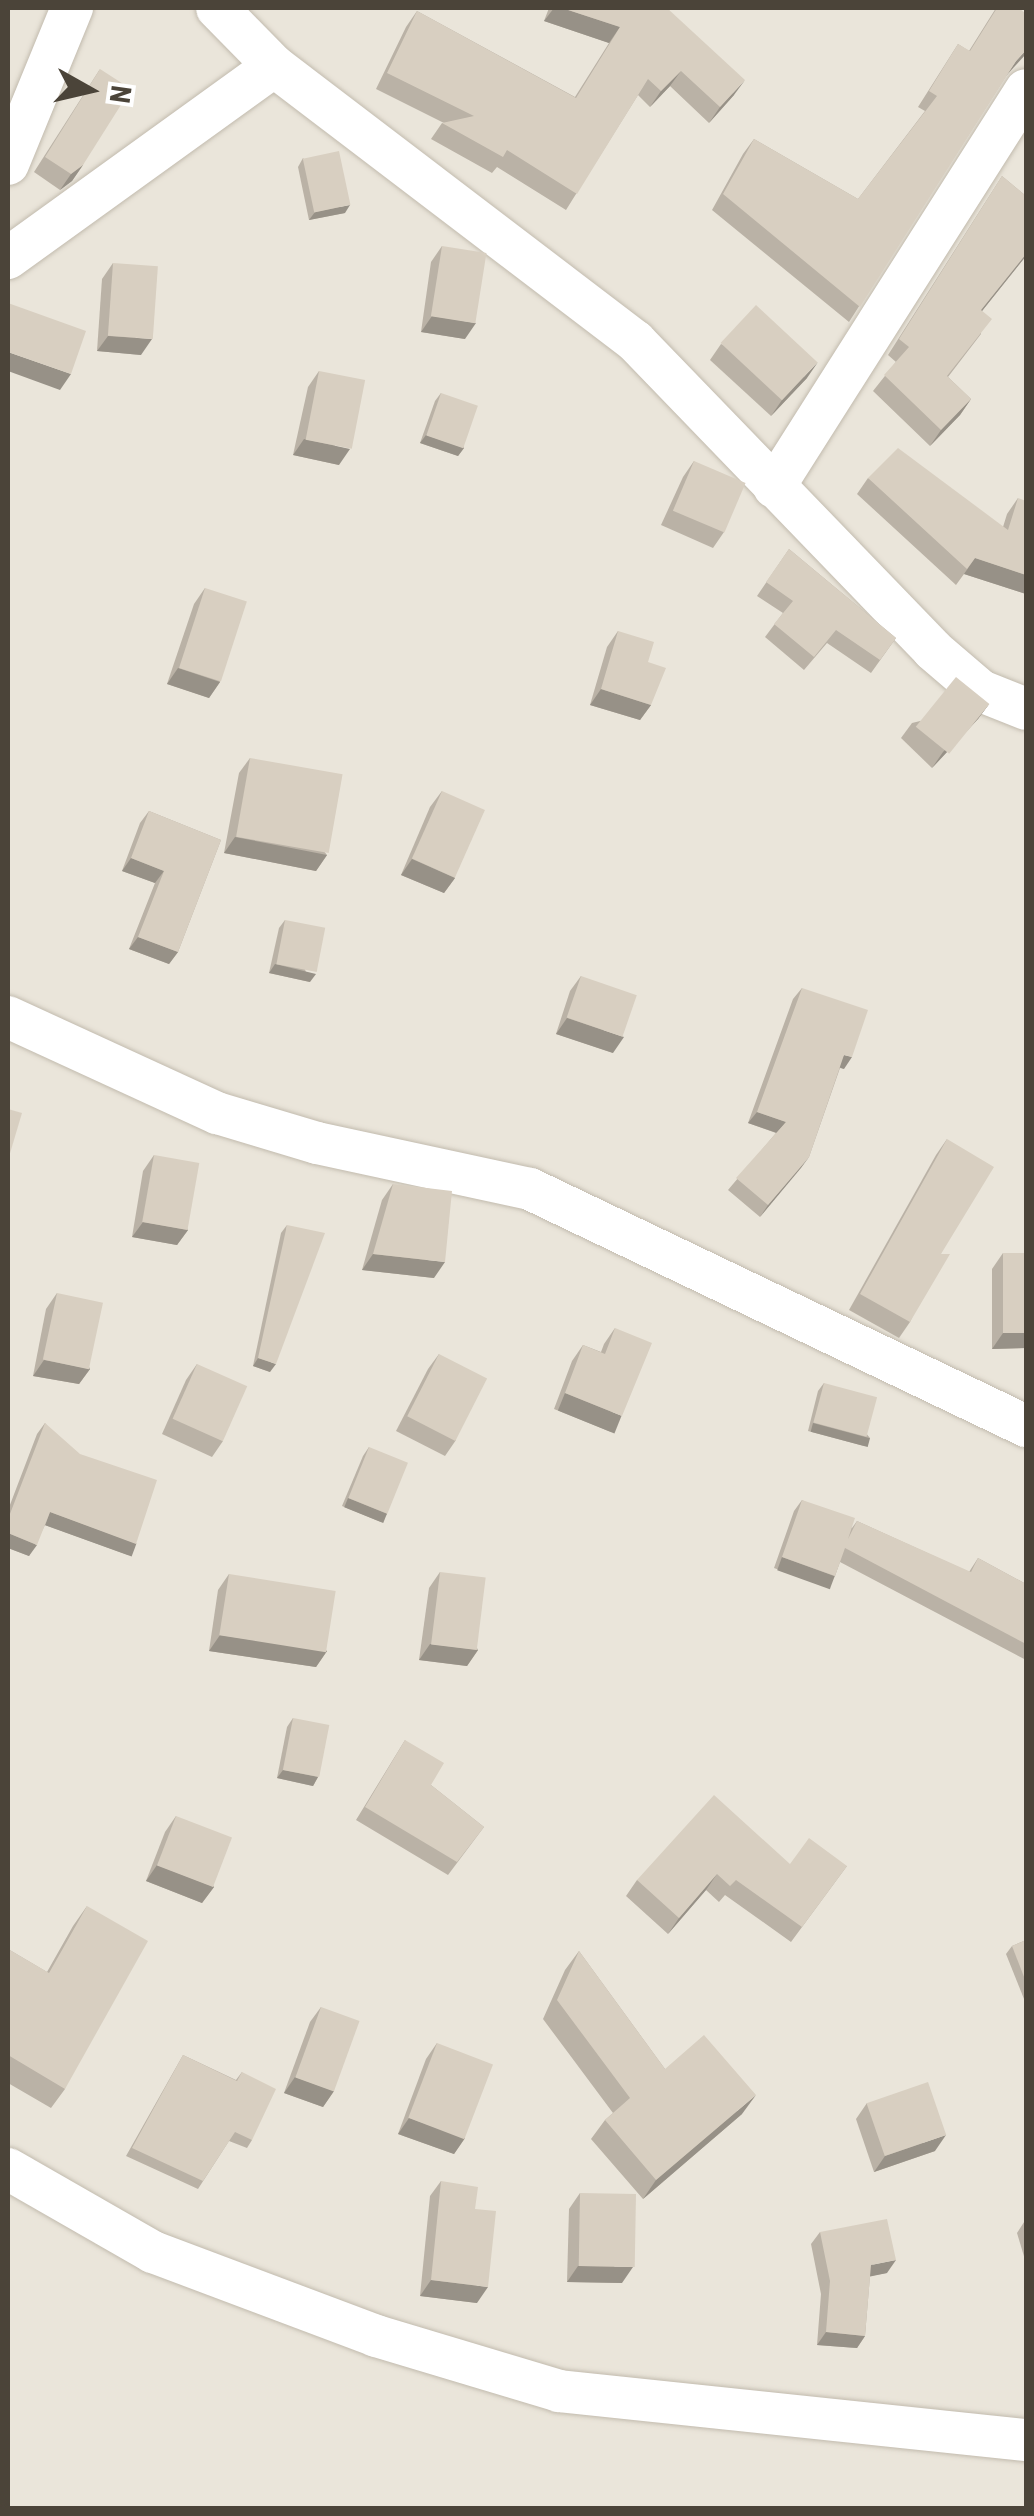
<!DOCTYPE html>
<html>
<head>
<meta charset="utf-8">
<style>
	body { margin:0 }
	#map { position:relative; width:1034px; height:2516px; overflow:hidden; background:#f6f3ec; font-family:"Roboto Condensed",sans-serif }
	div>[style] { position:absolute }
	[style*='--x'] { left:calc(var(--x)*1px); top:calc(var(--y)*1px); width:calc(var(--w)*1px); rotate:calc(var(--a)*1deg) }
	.residential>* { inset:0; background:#eae5da; transform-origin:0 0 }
	.roads { filter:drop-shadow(0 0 2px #c2bbae) drop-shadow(0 0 2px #c2bbae) }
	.minor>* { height:42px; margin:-21px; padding:0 21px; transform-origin:21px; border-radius:21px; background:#fff }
	.wall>* { inset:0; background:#bab2a6 }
	.shaded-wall>* { inset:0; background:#979187; transform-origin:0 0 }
	.building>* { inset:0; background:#d8cfc1; transform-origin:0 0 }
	span { translate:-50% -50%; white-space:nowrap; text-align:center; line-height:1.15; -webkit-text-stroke:9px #fff; paint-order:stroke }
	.frame { position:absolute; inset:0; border:10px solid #4b4439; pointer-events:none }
	.north { position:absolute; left:40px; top:40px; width:100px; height:100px; -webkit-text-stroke:8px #fff; paint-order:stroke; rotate:98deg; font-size:28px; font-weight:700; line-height:40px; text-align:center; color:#4b4439 }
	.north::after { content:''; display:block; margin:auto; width:35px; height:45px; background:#4b4439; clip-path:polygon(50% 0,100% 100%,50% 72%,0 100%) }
</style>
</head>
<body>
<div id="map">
	<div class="residential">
		<div style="left:8px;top:8px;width:1018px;height:2500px"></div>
	</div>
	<div class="roads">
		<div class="minor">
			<div style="--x:217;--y:8;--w:81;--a:45.5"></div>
			<div style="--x:274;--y:66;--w:454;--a:37.3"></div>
			<div style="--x:635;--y:341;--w:429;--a:46"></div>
			<div style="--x:933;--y:650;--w:63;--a:40.5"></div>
			<div style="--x:981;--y:691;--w:48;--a:21.8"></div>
			<div style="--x:8;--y:164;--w:169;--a:-67.7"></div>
			<div style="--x:8;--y:258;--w:328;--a:-35.8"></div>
			<div style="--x:774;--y:487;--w:470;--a:-57.6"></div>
			<div style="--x:8;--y:1017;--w:230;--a:24.7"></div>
			<div style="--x:217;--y:1113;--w:104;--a:16.7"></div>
			<div style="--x:317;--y:1143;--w:218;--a:12.2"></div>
			<div style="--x:530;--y:1189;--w:550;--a:25.54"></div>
			<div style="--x:8;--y:2169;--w:167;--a:29.8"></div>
			<div style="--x:153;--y:2252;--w:238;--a:20.6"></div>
			<div style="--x:376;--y:2336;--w:191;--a:16.7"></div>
			<div style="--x:559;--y:2391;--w:470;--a:6"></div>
		</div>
	</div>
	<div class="wall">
		<div style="clip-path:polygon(549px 8px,667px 8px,734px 95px,709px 123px,670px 86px,650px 107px,638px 95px,566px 210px,497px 167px,492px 173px,431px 139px,442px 123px,444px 123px,376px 89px,406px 27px,417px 11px,575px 97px,609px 43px,544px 21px)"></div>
		<div style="clip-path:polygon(996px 8px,1008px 73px,849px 322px,712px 210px,743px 154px,754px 139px,858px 199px,925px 111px,918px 107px,958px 44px,969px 51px)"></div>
		<div style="clip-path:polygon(100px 69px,83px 165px,72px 181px,60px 190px,34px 172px)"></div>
		<div style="clip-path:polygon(303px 158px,345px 213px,309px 220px,298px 167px)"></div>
		<div style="clip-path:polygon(1002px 176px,1026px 196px,1026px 256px,982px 311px,981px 334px,948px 377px,971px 399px,960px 415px,930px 446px,873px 391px,896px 362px,888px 355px)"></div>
		<div style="clip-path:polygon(442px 246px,465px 339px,421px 332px,431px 262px)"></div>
		<div style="clip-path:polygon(113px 263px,141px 355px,97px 351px,102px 279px)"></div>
		<div style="clip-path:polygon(721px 344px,807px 378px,771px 416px,710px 360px)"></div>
		<div style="clip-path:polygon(319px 371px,339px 465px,293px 455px,308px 387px)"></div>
		<div style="clip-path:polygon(441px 393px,464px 448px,458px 456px,420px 443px,435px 401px)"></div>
		<div style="clip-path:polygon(694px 461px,724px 532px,713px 548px,661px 525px,683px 477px)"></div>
		<div style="clip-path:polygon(868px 478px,1003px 527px,1007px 514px,1018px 498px,1026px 594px,964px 574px,956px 585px,857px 494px)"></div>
		<div style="clip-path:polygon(789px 549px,896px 638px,871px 673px,827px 643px,804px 670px,765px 637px,783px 613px,757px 596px)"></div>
		<div style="clip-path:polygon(205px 588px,220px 682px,209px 698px,167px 684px,194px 604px)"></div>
		<div style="clip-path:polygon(618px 631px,648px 662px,651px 705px,640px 720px,590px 705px,607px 647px)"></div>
		<div style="clip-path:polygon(989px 704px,978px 719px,932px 768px,901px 738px,912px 723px)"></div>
		<div style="clip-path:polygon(250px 758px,327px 855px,316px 871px,224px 853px,239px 773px)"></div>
		<div style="clip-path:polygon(442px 791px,455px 878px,444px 893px,401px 875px,430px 807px)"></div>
		<div style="clip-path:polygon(149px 811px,221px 840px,178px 952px,169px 964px,129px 949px,155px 883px,122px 871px,140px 823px)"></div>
		<div style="clip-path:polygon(285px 920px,310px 982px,269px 973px,279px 928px)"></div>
		<div style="clip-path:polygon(581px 976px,613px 1053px,556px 1034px,570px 991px)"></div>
		<div style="clip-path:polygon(802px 988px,844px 1069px,840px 1068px,809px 1157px,760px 1217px,728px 1190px,776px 1133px,748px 1123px,793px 999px)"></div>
		<div style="clip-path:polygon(947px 1139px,941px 1254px,910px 1322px,899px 1338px,849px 1310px,936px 1155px)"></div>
		<div style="clip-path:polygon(154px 1155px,188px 1230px,177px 1245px,132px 1237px,143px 1171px)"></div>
		<div style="clip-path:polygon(393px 1184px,434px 1278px,362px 1270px,382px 1200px)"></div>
		<div style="clip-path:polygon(287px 1225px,270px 1372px,253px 1366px,281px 1233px)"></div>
		<div style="clip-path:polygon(1003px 1253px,1026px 1348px,992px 1349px,992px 1269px)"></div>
		<div style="clip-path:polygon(57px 1293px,90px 1369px,79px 1384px,33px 1376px,46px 1309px)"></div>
		<div style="clip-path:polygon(615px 1328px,611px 1432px,554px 1409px,572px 1361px,583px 1345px,601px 1352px,604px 1344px)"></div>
		<div style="clip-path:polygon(439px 1354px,456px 1440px,445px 1456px,396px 1431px,428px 1369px)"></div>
		<div style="clip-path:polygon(197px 1364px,223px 1441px,212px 1457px,162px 1434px,186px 1380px)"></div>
		<div style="clip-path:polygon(824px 1383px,870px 1438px,864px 1446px,808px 1431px,818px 1391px)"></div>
		<div style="clip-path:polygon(45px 1423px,136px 1544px,128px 1555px,45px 1525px,29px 1556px,8px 1548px,8px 1510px,37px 1434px)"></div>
		<div style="clip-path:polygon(369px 1447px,387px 1514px,381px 1522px,342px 1506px,363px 1456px)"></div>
		<div style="clip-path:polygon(802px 1500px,852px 1528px,857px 1521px,969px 1572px,978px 1558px,1026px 1584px,1026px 1660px,840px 1562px,835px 1576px,827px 1587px,774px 1568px,794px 1511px)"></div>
		<div style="clip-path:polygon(440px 1572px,478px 1650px,467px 1666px,419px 1660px,429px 1588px)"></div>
		<div style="clip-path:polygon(229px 1574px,327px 1651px,316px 1667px,209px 1651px,218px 1590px)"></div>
		<div style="clip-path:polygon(293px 1718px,318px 1777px,313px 1786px,277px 1778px,287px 1727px)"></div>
		<div style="clip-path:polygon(405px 1740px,431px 1785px,484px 1827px,448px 1875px,356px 1820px)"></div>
		<div style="clip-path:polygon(176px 1816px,214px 1887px,202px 1903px,146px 1881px,165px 1832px)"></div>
		<div style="clip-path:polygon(790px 1864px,847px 1866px,791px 1942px,725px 1895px,719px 1902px,706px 1890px,668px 1934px,626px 1896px,637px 1880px)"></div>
		<div style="clip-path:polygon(87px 1906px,65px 2089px,51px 2108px,8px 2083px,8px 1949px,47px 1972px,73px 1926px)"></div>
		<div style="clip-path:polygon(1026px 1940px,1026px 1998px,1024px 1999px,1006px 1954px,1012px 1946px)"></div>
		<div style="clip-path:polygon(579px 1951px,665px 2069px,742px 2114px,643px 2199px,591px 2139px,605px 2120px,613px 2113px,543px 2019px,565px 1970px)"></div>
		<div style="clip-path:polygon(321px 2007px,334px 2091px,323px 2107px,284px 2093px,310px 2022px)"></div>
		<div style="clip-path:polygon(437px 2043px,465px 2138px,454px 2154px,398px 2134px,426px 2059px)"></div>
		<div style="clip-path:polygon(183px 2055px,236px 2080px,242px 2072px,252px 2140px,247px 2148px,229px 2141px,198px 2189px,126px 2156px)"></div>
		<div style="clip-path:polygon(867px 2103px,935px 2151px,874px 2172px,856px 2119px)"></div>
		<div style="clip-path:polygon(441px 2181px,475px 2209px,477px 2303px,420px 2296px,430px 2196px)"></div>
		<div style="clip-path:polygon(580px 2193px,622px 2283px,567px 2282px,569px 2209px)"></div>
		<div style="clip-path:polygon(1026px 2219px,1026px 2263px,1017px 2233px)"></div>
		<div style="clip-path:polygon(820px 2232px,887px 2273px,870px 2276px,865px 2336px,857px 2348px,817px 2345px,821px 2294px,811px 2244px)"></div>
	</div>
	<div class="shaded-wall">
		<div style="clip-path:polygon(554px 8px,562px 8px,620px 27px,609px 43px,544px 21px)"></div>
		<div style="clip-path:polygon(1026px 50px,1026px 54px,1005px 77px,1016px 61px)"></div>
		<div style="clip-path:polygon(681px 71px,670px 86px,650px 107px,661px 91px)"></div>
		<div style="clip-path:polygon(745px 80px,734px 95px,709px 123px,720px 107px)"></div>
		<div style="clip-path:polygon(83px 165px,72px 181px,60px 190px,71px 174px)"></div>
		<div style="clip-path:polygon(350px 205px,345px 213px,309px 220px,315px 212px)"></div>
		<div style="clip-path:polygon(1026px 254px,1026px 256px,970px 326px,981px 310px)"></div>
		<div style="clip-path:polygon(432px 316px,476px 323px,465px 339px,421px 332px)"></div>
		<div style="clip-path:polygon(108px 336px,152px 339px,141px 355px,97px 351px)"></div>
		<div style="clip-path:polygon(8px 352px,71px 374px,60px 390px,8px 371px)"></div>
		<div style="clip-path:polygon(818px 362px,807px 378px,771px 416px,782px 400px)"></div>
		<div style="clip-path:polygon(971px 399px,960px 415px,930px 446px,941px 430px)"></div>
		<div style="clip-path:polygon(426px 435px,464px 448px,458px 456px,420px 443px)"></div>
		<div style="clip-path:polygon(304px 439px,350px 449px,339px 465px,293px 455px)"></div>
		<div style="clip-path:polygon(975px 558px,1026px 575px,1026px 594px,964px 574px)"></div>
		<div style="clip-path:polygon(178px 668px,220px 682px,209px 698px,167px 684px)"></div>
		<div style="clip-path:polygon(601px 689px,651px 705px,640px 720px,590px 705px)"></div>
		<div style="clip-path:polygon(989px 704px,978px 719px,932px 768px,943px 752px)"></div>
		<div style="clip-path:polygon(235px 837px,327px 855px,316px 871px,224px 853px)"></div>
		<div style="clip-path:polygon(131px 858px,164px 871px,155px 883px,122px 871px)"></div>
		<div style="clip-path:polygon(412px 859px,455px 878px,444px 893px,401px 875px)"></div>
		<div style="clip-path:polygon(138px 937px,178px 952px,169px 964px,129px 949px)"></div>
		<div style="clip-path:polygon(275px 964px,316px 974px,310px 982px,269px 973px)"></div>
		<div style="clip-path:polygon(567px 1018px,624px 1037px,613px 1053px,556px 1034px)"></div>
		<div style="clip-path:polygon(844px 1055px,852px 1057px,844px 1069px,836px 1066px)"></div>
		<div style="clip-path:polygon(757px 1112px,786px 1122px,777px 1133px,748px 1123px)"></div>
		<div style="clip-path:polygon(809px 1157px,801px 1168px,760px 1217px,768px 1205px)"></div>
		<div style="clip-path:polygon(143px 1222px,188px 1230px,177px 1245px,132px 1237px)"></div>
		<div style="clip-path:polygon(373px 1254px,445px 1262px,434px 1278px,362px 1270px)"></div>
		<div style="clip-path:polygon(1003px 1333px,1026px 1333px,1026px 1348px,992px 1349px)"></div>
		<div style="clip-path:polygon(258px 1358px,276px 1364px,270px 1372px,253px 1366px)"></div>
		<div style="clip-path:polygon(44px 1360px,90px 1369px,79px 1384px,33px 1376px)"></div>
		<div style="left:565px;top:1393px;width:61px;height:19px;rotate:22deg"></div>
		<div style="left:813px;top:1423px;width:59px;height:9px;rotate:15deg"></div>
		<div style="left:348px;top:1498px;width:42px;height:10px;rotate:22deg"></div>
		<div style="left:50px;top:1512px;width:92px;height:14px;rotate:20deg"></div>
		<div style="clip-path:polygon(8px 1533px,37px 1545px,29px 1556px,8px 1548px)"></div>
		<div style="left:782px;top:1557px;width:56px;height:14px;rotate:20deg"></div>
		<div style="clip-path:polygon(220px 1635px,327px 1651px,316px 1667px,209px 1651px)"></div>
		<div style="clip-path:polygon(430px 1644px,478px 1650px,467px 1666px,419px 1660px)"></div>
		<div style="clip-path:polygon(283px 1770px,318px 1777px,313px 1786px,277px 1778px)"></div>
		<div style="clip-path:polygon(157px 1865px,214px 1887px,202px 1903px,146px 1881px)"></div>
		<div style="clip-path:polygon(717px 1874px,706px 1890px,668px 1934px,679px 1918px)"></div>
		<div style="clip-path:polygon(295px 2077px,334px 2091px,323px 2107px,284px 2093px)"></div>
		<div style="clip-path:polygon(756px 2095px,742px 2114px,643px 2199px,656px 2180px)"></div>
		<div style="clip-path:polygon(409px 2118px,465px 2138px,454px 2154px,398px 2134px)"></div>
		<div style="clip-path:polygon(946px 2135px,935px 2151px,874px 2172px,885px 2156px)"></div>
		<div style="clip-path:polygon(896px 2260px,887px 2273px,863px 2278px,871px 2265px)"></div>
		<div style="clip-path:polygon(578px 2266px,633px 2267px,622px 2283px,567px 2282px)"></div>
		<div style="clip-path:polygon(431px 2280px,488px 2287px,477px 2303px,420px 2296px)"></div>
		<div style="clip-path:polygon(826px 2332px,865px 2336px,857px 2348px,817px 2345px)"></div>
	</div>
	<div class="building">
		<div style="clip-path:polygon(562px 8px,667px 8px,745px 80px,720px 107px,681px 71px,661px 91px,648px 79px,577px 194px,507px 150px,503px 157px,442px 123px,474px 116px,387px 73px,417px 11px,576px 98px,620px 27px)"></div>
		<div style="clip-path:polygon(997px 8px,1019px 8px,1026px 14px,1026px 50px,1016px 61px,860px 307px,723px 194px,754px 139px,858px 199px,937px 96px,929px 91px,958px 44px,970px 51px)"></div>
		<div style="clip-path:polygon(100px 69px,131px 89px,83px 165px,71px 174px,45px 157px)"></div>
		<div style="left:339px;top:151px;width:55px;height:37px;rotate:78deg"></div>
		<div style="clip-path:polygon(1002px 176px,1026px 196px,1026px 254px,981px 310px,992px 319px,947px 376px,971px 399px,941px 430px,884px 375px,909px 347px,899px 339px)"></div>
		<div style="left:442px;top:246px;width:45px;height:71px;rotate:9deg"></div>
		<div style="left:113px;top:263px;width:45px;height:73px;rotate:4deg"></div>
		<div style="clip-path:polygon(8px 303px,86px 331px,71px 374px,8px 352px)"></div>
		<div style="left:756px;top:305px;width:84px;height:52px;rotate:43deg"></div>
		<div style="left:319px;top:371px;width:47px;height:70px;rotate:11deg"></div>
		<div style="left:441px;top:393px;width:39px;height:45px;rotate:19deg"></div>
		<div style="clip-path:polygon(898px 448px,1008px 530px,1018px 498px,1026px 501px,1026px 575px,975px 558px,967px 569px,868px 478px)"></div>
		<div style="left:694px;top:461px;width:56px;height:54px;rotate:23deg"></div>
		<div style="clip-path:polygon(789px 549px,896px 638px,880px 660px,836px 630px,814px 657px,774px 624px,793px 601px,766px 582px)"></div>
		<div style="left:205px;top:588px;width:44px;height:84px;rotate:18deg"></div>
		<div style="clip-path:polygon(618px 631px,654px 642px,648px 662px,666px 668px,651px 705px,601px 689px)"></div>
		<div style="left:956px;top:677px;width:43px;height:64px;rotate:39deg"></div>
		<div style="left:250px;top:758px;width:94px;height:80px;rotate:10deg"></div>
		<div style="left:442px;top:791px;width:47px;height:74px;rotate:24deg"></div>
		<div style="clip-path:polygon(149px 811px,221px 840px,178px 952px,138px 937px,164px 871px,131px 858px)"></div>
		<div style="left:285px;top:920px;width:41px;height:45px;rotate:11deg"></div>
		<div style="left:581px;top:976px;width:59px;height:44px;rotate:19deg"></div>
		<div style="clip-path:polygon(802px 988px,868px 1010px,852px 1057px,844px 1055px,809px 1157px,768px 1205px,736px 1178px,786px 1122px,757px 1112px)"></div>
		<div style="clip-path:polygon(8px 1109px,22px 1113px,8px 1160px)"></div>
		<div style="clip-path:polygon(947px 1139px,994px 1167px,941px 1254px,950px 1254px,910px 1322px,860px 1294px)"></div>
		<div style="left:154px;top:1155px;width:46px;height:68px;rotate:10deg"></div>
		<div style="clip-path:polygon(393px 1184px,452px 1191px,445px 1262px,373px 1254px)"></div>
		<div style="clip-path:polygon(287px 1225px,325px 1233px,276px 1364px,258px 1358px)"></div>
		<div style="left:1003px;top:1253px;width:23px;height:80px"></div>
		<div style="left:57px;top:1293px;width:47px;height:68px;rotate:12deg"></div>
		<div style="clip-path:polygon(615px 1328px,652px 1343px,622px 1416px,565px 1393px,583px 1345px,605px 1354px)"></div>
		<div style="left:439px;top:1354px;width:54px;height:70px;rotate:27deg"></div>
		<div style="left:197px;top:1364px;width:55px;height:60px;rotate:24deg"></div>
		<div style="left:824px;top:1383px;width:55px;height:41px;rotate:15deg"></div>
		<div style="clip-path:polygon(45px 1423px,80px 1454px,157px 1480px,136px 1544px,50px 1512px,37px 1545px,8px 1533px,8px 1519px)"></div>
		<div style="left:369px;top:1447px;width:42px;height:55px;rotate:22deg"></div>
		<div style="clip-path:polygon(802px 1500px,855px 1518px,848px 1539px,857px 1521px,971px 1572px,978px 1558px,1026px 1584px,1026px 1644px,845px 1548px,835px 1576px,782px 1557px)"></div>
		<div style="left:440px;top:1572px;width:46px;height:73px;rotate:7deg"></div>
		<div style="left:229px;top:1574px;width:108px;height:62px;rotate:9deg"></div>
		<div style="left:293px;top:1718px;width:37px;height:53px;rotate:11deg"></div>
		<div style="clip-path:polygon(405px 1740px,444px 1763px,431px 1785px,484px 1827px,457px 1862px,365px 1807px)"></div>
		<div style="clip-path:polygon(714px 1795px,790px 1864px,809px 1838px,847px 1866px,802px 1927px,736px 1880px,730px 1886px,717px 1874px,679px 1918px,637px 1880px)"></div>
		<div style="left:176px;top:1816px;width:60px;height:53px;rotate:21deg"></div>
		<div style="clip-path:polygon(87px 1906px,148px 1941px,65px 2089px,8px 2055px,8px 1949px,49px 1973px)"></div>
		<div style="clip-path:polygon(1026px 1940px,1026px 1982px,1012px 1946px)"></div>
		<div style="clip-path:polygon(579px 1951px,665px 2069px,704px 2035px,756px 2095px,656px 2180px,605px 2120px,630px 2098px,557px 2000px)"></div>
		<div style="left:321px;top:2007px;width:41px;height:75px;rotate:20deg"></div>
		<div style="left:437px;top:2043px;width:60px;height:80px;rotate:21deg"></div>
		<div style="clip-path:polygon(183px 2055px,237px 2081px,242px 2072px,276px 2089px,252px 2140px,235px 2132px,203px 2181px,132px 2148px)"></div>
		<div style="left:928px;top:2082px;width:56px;height:65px;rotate:71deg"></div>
		<div style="clip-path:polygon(441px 2181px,478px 2187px,475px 2209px,496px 2211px,488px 2287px,431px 2280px)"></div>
		<div style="left:580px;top:2193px;width:56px;height:73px;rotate:1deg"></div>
		<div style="clip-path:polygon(887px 2219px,896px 2260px,871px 2265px,865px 2336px,826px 2332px,830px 2281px,820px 2232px)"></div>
	</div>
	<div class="frame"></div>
	<div class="north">N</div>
</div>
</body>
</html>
